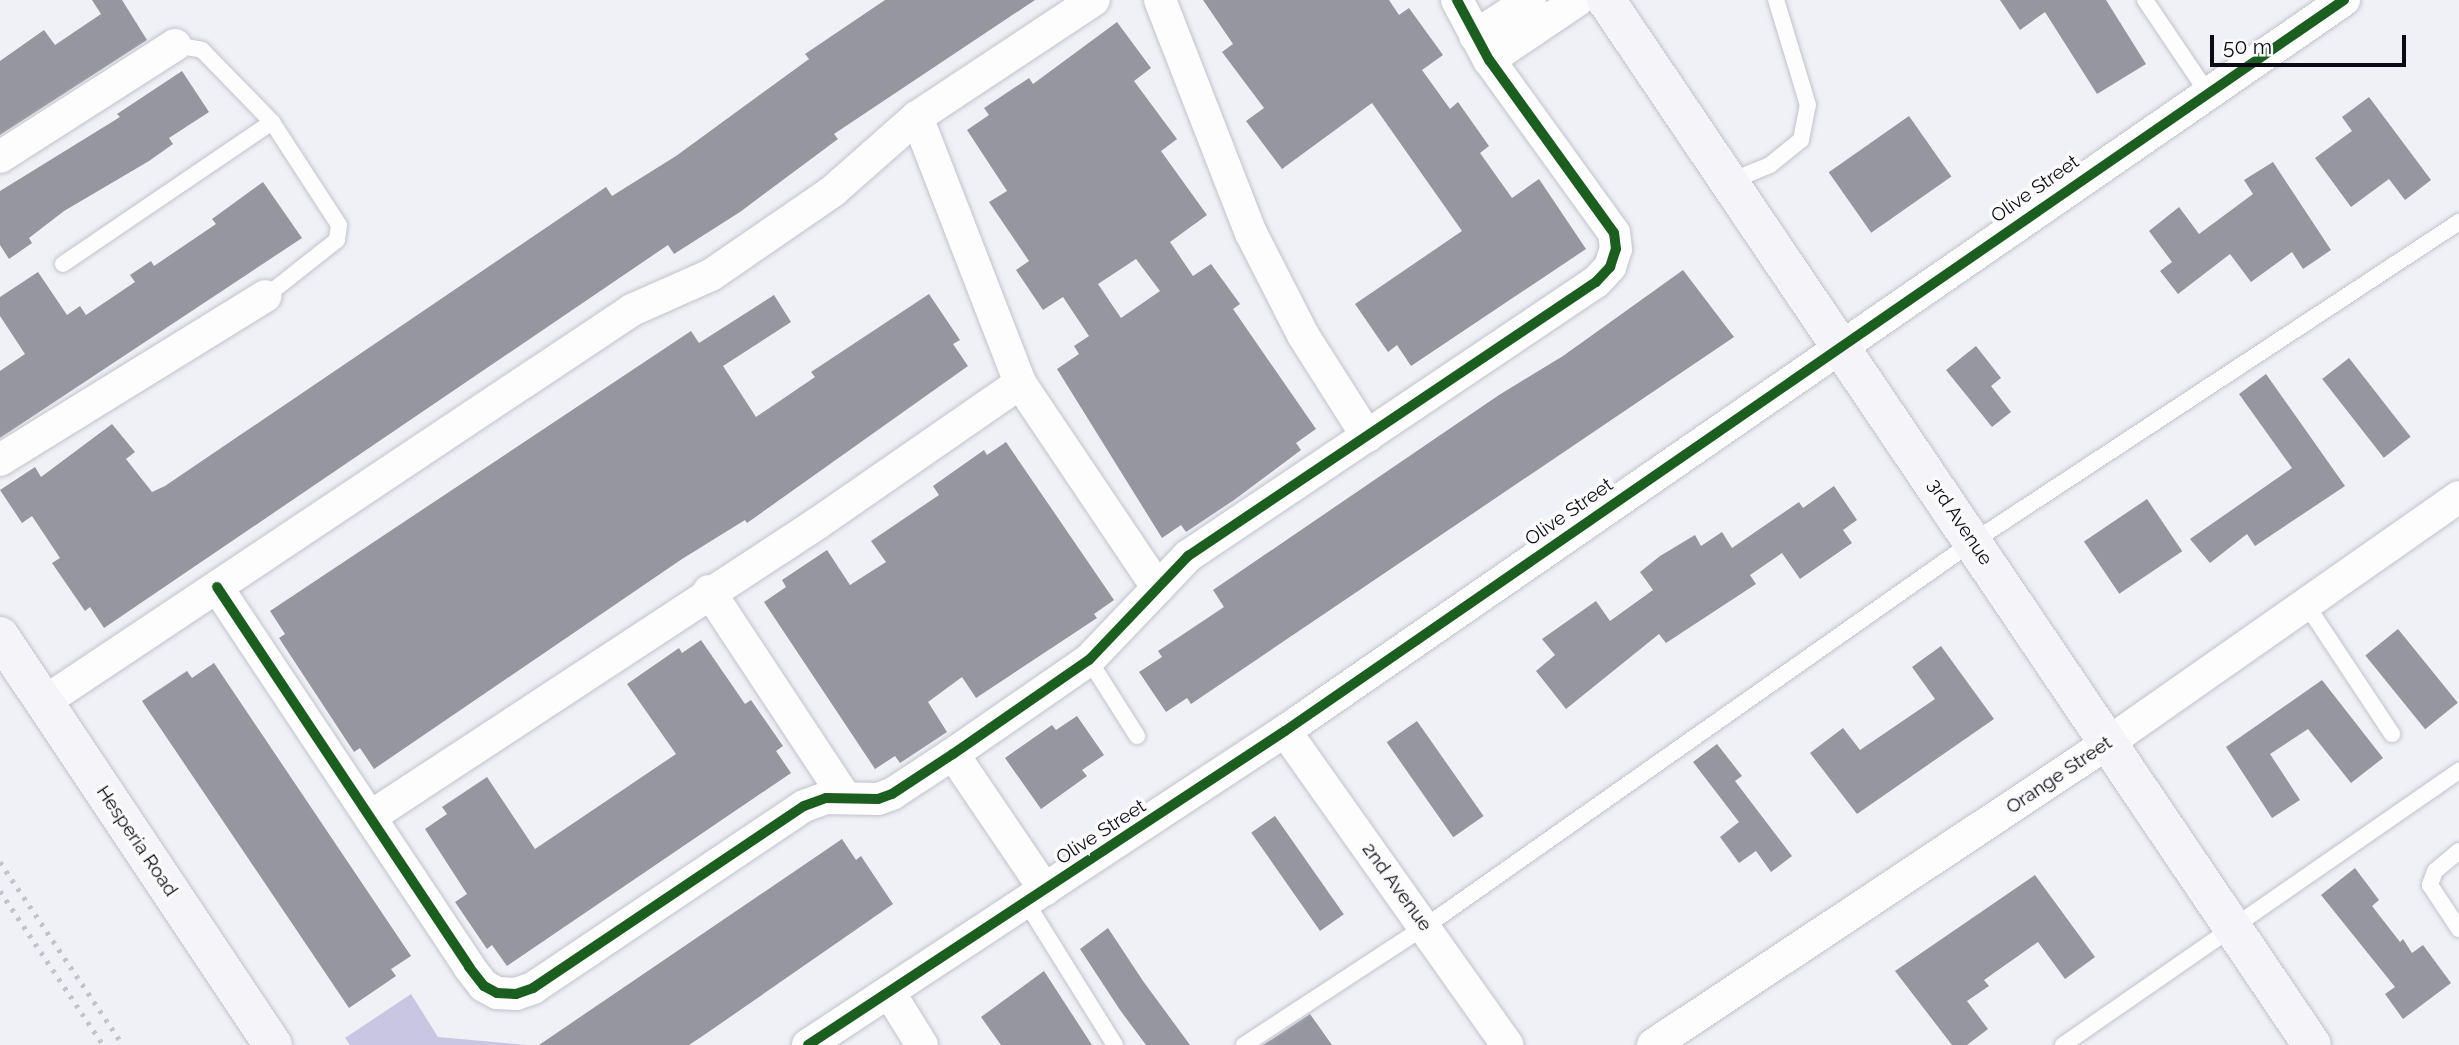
<!DOCTYPE html>
<html>
<head>
<meta charset="utf-8">
<style>
	body { margin:0 }
	#map { position:relative; width:2459px; height:1045px; overflow:hidden; background:#f0f0f7; font-family:Raleway,sans-serif }
	div>[style] { position:absolute }
	[style*='--x'] { left:calc(var(--x)*1px); top:calc(var(--y)*1px); width:calc(var(--w)*1px); rotate:calc(var(--a)*1deg) }
	.water>* { inset:0; background:#c8c6e1 }
	.building>* { inset:0; background:#96969e; transform-origin:0 0 }
	.roads { filter:drop-shadow(0 0 2px #c2c2cb) drop-shadow(0 0 2px #c2c2cb) }
	.lane>* { height:16px; margin:-8px; padding:0 8px; transform-origin:8px; border-radius:8px; background:#fdfdfe }
	.street>* { height:32px; margin:-16px; padding:0 16px; transform-origin:16px; border-radius:16px; background:#fdfdfe }
	.secondary>* { height:38px; margin:-19px; padding:0 19px; transform-origin:19px; border-radius:19px; background:#f5f4f9 }
	.rail>* { height:5px; margin-top:-2.5px; transform-origin:0; background:repeating-linear-gradient(90deg,#c4c4c6 0 3.5px,transparent 0 10.5px) }
	.cycleway>* { height:10px; margin:-5px; padding:0 5px; transform-origin:5px; border-radius:5px; background:#1b5e20 }
	span { translate:-50% -50%; white-space:nowrap; text-align:center; line-height:1.15; -webkit-text-stroke:7px #fbfbfb; paint-order:stroke }
	.street-label { font-size:19px; color:#0c0a15 }
	.scale { position:absolute; left:2210px; top:35px; width:196px; height:32px; box-sizing:border-box; border:4px solid #0c0a15; border-top:0; padding-left:9px; font-size:21px; line-height:24px; white-space:nowrap; color:#0c0a15; -webkit-text-stroke:5px #fbfbfb; paint-order:stroke }
</style>
</head>
<body>
<div id="map">
	<div class="water">
		<div style="clip-path:polygon(411px 994px,438px 1037px,526px 1045px,350px 1045px,345px 1038px)"></div>
	</div>
	<div class="building">
		<div style="clip-path:polygon(92px 0,122px 0,147px 40px,0 135px,0 61px,44px 30px,55px 45px,101px 14px)"></div>
		<div style="clip-path:polygon(885px 0,1035px 0,834px 134px,838px 139px,740px 212px,674px 254px,668px 245px,104px 628px,90px 607px,85px 611px,52px 563px,60px 558px,32px 516px,22px 523px,0 490px,35px 467px,41px 477px,112px 424px,135px 452px,126px 459px,152px 492px,165px 486px,606px 187px,612px 196px,676px 156px,809px 59px,805px 54px)"></div>
		<div style="clip-path:polygon(1203px 0,1389px 0,1399px 15px,1409px 8px,1443px 55px,1422px 70px,1450px 109px,1458px 102px,1489px 146px,1480px 153px,1512px 198px,1539px 179px,1586px 249px,1411px 366px,1397px 345px,1388px 352px,1355px 304px,1462px 231px,1372px 103px,1282px 169px,1246px 121px,1264px 108px,1222px 52px,1233px 44px)"></div>
		<div style="clip-path:polygon(2000px 0,2106px 0,2146px 64px,2097px 94px,2045px 12px,2020px 30px)"></div>
		<div style="clip-path:polygon(evenodd,1117px 22px,1151px 68px,1134px 81px,1177px 139px,1161px 151px,1207px 215px,1170px 242px,1193px 276px,1211px 264px,1240px 304px,1233px 309px,1316px 429px,1296px 443px,1301px 450px,1234px 500px,1186px 532px,1181px 525px,1162px 538px,1057px 369px,1079px 354px,1074px 346px,1089px 336px,1063px 297px,1043px 310px,1016px 270px,1029px 261px,989px 202px,1007px 191px,967px 130px,989px 115px,984px 108px,1029px 78px,1033px 84px,1117px 22px,1136px 259px,1160px 291px,1121px 318px,1098px 284px,1136px 259px)"></div>
		<div style="clip-path:polygon(182px 71px,209px 112px,169px 138px,173px 144px,149px 161px,64px 211px,29px 238px,32px 243px,9px 259px,0 245px,0 191px,120px 117px,117px 114px)"></div>
		<div style="clip-path:polygon(2369px 97px,2431px 180px,2405px 200px,2389px 179px,2351px 207px,2315px 158px,2352px 131px,2342px 117px)"></div>
		<div style="left:1909px;top:116px;width:74px;height:98px;rotate:55deg"></div>
		<div style="clip-path:polygon(2273px 162px,2331px 250px,2303px 269px,2292px 252px,2251px 282px,2230px 254px,2178px 294px,2160px 271px,2172px 262px,2149px 231px,2179px 207px,2199px 234px,2253px 194px,2244px 180px)"></div>
		<div style="clip-path:polygon(263px 182px,302px 238px,0 438px,0 371px,25px 354px,0 316px,0 297px,38px 272px,67px 315px,80px 306px,86px 315px,135px 282px,130px 275px,151px 261px,154px 266px,216px 224px,212px 219px)"></div>
		<div style="clip-path:polygon(1683px 270px,1734px 337px,1191px 704px,1187px 698px,1166px 712px,1139px 672px,1162px 657px,1158px 651px,1224px 607px,1213px 590px,1499px 395px,1563px 356px)"></div>
		<div style="clip-path:polygon(929px 294px,960px 340px,953px 344px,968px 366px,747px 523px,745px 520px,682px 559px,374px 769px,360px 748px,354px 752px,279px 638px,285px 634px,270px 611px,691px 331px,699px 343px,774px 295px,791px 322px,723px 366px,756px 417px,815px 377px,811px 372px)"></div>
		<div style="clip-path:polygon(1976px 346px,2001px 378px,1991px 386px,2011px 412px,1992px 427px,1946px 370px)"></div>
		<div style="left:2349px;top:358px;width:100px;height:34px;rotate:52deg"></div>
		<div style="clip-path:polygon(2266px 374px,2345px 486px,2255px 546px,2247px 534px,2210px 563px,2190px 539px,2292px 468px,2239px 394px)"></div>
		<div style="clip-path:polygon(1006px 442px,1114px 600px,1094px 614px,1097px 618px,976px 698px,962px 677px,928px 702px,947px 732px,900px 763px,895px 756px,875px 769px,764px 602px,786px 587px,782px 580px,827px 550px,850px 585px,886px 562px,871px 541px,939px 495px,933px 486px,984px 450px,987px 455px)"></div>
		<div style="clip-path:polygon(1834px 486px,1857px 520px,1843px 530px,1852px 543px,1800px 579px,1782px 553px,1750px 575px,1756px 584px,1666px 643px,1659px 634px,1566px 709px,1536px 671px,1555px 655px,1542px 639px,1596px 601px,1610px 621px,1653px 590px,1640px 572px,1660px 556px,1695px 535px,1701px 546px,1722px 532px,1732px 548px,1799px 502px,1803px 508px)"></div>
		<div style="left:2147px;top:499px;width:63px;height:76px;rotate:56deg"></div>
		<div style="left:2398px;top:629px;width:95px;height:42px;rotate:51deg"></div>
		<div style="clip-path:polygon(701px 640px,745px 704px,751px 700px,783px 746px,776px 751px,791px 773px,507px 966px,492px 945px,487px 949px,455px 902px,467px 894px,425px 829px,447px 814px,442px 807px,487px 777px,535px 849px,630px 785px,676px 754px,627px 684px,679px 648px,682px 653px)"></div>
		<div style="clip-path:polygon(1941px 646px,1994px 719px,1857px 814px,1810px 753px,1843px 728px,1860px 750px,1935px 699px,1912px 667px)"></div>
		<div style="clip-path:polygon(214px 663px,411px 956px,391px 969px,396px 976px,349px 1008px,142px 701px,187px 671px,192px 678px)"></div>
		<div style="clip-path:polygon(2322px 680px,2383px 758px,2351px 783px,2308px 729px,2270px 754px,2300px 800px,2272px 818px,2226px 747px)"></div>
		<div style="clip-path:polygon(1077px 716px,1104px 755px,1082px 770px,1087px 776px,1041px 809px,1005px 758px,1052px 725px,1056px 730px)"></div>
		<div style="left:1417px;top:721px;width:116px;height:37px;rotate:55deg"></div>
		<div style="clip-path:polygon(1717px 744px,1742px 776px,1735px 781px,1792px 856px,1771px 872px,1756px 851px,1739px 863px,1720px 837px,1739px 822px,1693px 762px)"></div>
		<div style="left:1275px;top:816px;width:120px;height:29px;rotate:55deg"></div>
		<div style="clip-path:polygon(842px 839px,856px 860px,861px 856px,893px 904px,707px 1033px,689px 1045px,539px 1045px)"></div>
		<div style="clip-path:polygon(2355px 868px,2379px 900px,2372px 906px,2400px 942px,2403px 939px,2412px 953px,2423px 945px,2451px 983px,2403px 1019px,2385px 994px,2395px 987px,2321px 895px)"></div>
		<div style="clip-path:polygon(2035px 875px,2095px 957px,2065px 979px,2038px 942px,1984px 980px,1989px 986px,1967px 1001px,1988px 1029px,1967px 1045px,1952px 1045px,1895px 971px)"></div>
		<div style="clip-path:polygon(1108px 928px,1143px 981px,1190px 1045px,1146px 1045px,1120px 1010px,1080px 949px)"></div>
		<div style="clip-path:polygon(1044px 971px,1092px 1045px,1001px 1045px,981px 1017px)"></div>
		<div style="clip-path:polygon(1310px 1014px,1332px 1045px,1263px 1045px)"></div>
	</div>
	<div class="roads">
		<div class="lane">
			<div style="--x:2145;--y:0;--w:111;--a:56"></div>
			<div style="--x:175;--y:45;--w:27;--a:10"></div>
			<div style="--x:202;--y:50;--w:100;--a:45.8"></div>
			<div style="--x:272;--y:122;--w:123;--a:57"></div>
			<div style="--x:339;--y:225;--w:15;--a:98"></div>
			<div style="--x:337;--y:240;--w:90;--a:141.7"></div>
			<div style="--x:1731;--y:181;--w:42;--a:-22.3"></div>
			<div style="--x:1770;--y:165;--w:40;--a:-39"></div>
			<div style="--x:1801;--y:140;--w:36;--a:-79"></div>
			<div style="--x:1808;--y:105;--w:110;--a:-106.9"></div>
			<div style="--x:63;--y:264;--w:253;--a:-34.2"></div>
			<div style="--x:2306;--y:604;--w:156;--a:56.5"></div>
			<div style="--x:1089;--y:660;--w:90;--a:57.7"></div>
			<div style="--x:2459;--y:851;--w:31;--a:140"></div>
			<div style="--x:2435;--y:871;--w:15;--a:110"></div>
			<div style="--x:2430;--y:885;--w:53;--a:56.6"></div>
			<div style="--x:1026;--y:902;--w:168;--a:58.1"></div>
			<div style="--x:1244;--y:1045;--w:217;--a:-33.2"></div>
			<div style="--x:1426;--y:926;--w:670;--a:-35.09"></div>
			<div style="--x:1974;--y:541;--w:581;--a:-33.33"></div>
			<div style="--x:2063;--y:1045;--w:482;--a:-34.7"></div>
		</div>
		<div class="street">
			<div style="--x:1160;--y:0;--w:250;--a:68.7"></div>
			<div style="--x:1251;--y:233;--w:114;--a:63"></div>
			<div style="--x:1303;--y:335;--w:120;--a:57.6"></div>
			<div style="--x:1475;--y:36;--w:66;--a:-33.2"></div>
			<div style="--x:1489;--y:60;--w:107;--a:-34"></div>
			<div style="--x:917;--y:117;--w:285;--a:68.8"></div>
			<div style="--x:1020;--y:383;--w:247;--a:56.1"></div>
			<div style="--x:0;--y:157;--w:208;--a:-32.6"></div>
			<div style="--x:0;--y:460;--w:312;--a:-31.7"></div>
			<div style="--x:217;--y:587;--w:456;--a:56.4"></div>
			<div style="--x:469;--y:967;--w:24;--a:52"></div>
			<div style="--x:484;--y:986;--w:15;--a:28"></div>
			<div style="--x:497;--y:993;--w:19;--a:3"></div>
			<div style="--x:516;--y:994;--w:18;--a:-19"></div>
			<div style="--x:533;--y:988;--w:326;--a:-33.9"></div>
			<div style="--x:804;--y:806;--w:23;--a:-20"></div>
			<div style="--x:826;--y:798;--w:52;--a:1.1"></div>
			<div style="--x:878;--y:799;--w:15;--a:-20"></div>
			<div style="--x:892;--y:794;--w:73;--a:-33.3"></div>
			<div style="--x:953;--y:754;--w:165;--a:-34.7"></div>
			<div style="--x:1089;--y:660;--w:144;--a:-46.4"></div>
			<div style="--x:1188;--y:556;--w:491;--a:-33.9"></div>
			<div style="--x:1596;--y:282;--w:21;--a:-47"></div>
			<div style="--x:1610;--y:267;--w:19;--a:-72"></div>
			<div style="--x:1616;--y:249;--w:16;--a:-97"></div>
			<div style="--x:1614;--y:233;--w:213;--a:-125.8"></div>
			<div style="--x:1489;--y:60;--w:68;--a:-118.1"></div>
			<div style="--x:709;--y:591;--w:247;--a:56.6"></div>
			<div style="--x:44;--y:702;--w:707;--a:-33.69"></div>
			<div style="--x:632;--y:310;--w:86;--a:-23.9"></div>
			<div style="--x:711;--y:275;--w:148;--a:-34.5"></div>
			<div style="--x:833;--y:191;--w:112;--a:-41.4"></div>
			<div style="--x:917;--y:117;--w:212;--a:-33.5"></div>
			<div style="--x:1285;--y:731;--w:385;--a:54.7"></div>
			<div style="--x:953;--y:754;--w:164;--a:55.9"></div>
			<div style="--x:370;--y:817;--w:536;--a:-33.27"></div>
			<div style="--x:818;--y:523;--w:246;--a:-34.7"></div>
			<div style="--x:889;--y:992;--w:62;--a:58.1"></div>
			<div style="--x:808;--y:1045;--w:571;--a:-33.36"></div>
			<div style="--x:1285;--y:731;--w:1287;--a:-34.62"></div>
			<div style="--x:1653;--y:1045;--w:547;--a:-33.6"></div>
			<div style="--x:2109;--y:742;--w:427;--a:-35"></div>
		</div>
		<div class="secondary">
			<div style="--x:1606;--y:0;--w:1261;--a:55.96"></div>
			<div style="--x:0;--y:636;--w:492;--a:56.3"></div>
		</div>
	</div>
	<div class="rail">
		<div style="--x:0;--y:862;--w:220;--a:56.1"></div>
		<div style="--x:0;--y:891;--w:185;--a:56.2"></div>
	</div>
	<div class="cycleway">
		<div style="--x:217;--y:587;--w:456;--a:56.4"></div>
		<div style="--x:469;--y:967;--w:24;--a:52"></div>
		<div style="--x:484;--y:986;--w:15;--a:28"></div>
		<div style="--x:497;--y:993;--w:19;--a:3"></div>
		<div style="--x:516;--y:994;--w:18;--a:-19"></div>
		<div style="--x:533;--y:988;--w:326;--a:-33.9"></div>
		<div style="--x:804;--y:806;--w:23;--a:-20"></div>
		<div style="--x:826;--y:798;--w:52;--a:1.1"></div>
		<div style="--x:878;--y:799;--w:15;--a:-20"></div>
		<div style="--x:892;--y:794;--w:73;--a:-33.3"></div>
		<div style="--x:953;--y:754;--w:165;--a:-34.7"></div>
		<div style="--x:1089;--y:660;--w:144;--a:-46.4"></div>
		<div style="--x:1188;--y:556;--w:491;--a:-33.9"></div>
		<div style="--x:1596;--y:282;--w:21;--a:-47"></div>
		<div style="--x:1610;--y:267;--w:19;--a:-72"></div>
		<div style="--x:1616;--y:249;--w:16;--a:-97"></div>
		<div style="--x:1614;--y:233;--w:213;--a:-125.8"></div>
		<div style="--x:1489;--y:60;--w:68;--a:-118.1"></div>
		<div style="--x:808;--y:1045;--w:571;--a:-33.36"></div>
		<div style="--x:1285;--y:731;--w:1287;--a:-34.62"></div>
	</div>
	<div class="street-label">
		<span style="left:2035px;top:189px;rotate:-35deg">Olive Street</span>
		<span style="left:1569px;top:512px;rotate:-35deg">Olive Street</span>
		<span style="left:1960px;top:522px;rotate:56deg">3rd Avenue</span>
		<span style="left:2059px;top:775px;rotate:-34deg">Orange Street</span>
		<span style="left:1101px;top:832px;rotate:-33deg">Olive Street</span>
		<span style="left:137px;top:841px;rotate:56deg">Hesperia Road</span>
		<span style="left:1397px;top:887px;rotate:54deg">2nd Avenue</span>
	</div>
	<div class="scale">50 m</div>
</div>
</body>
</html>
